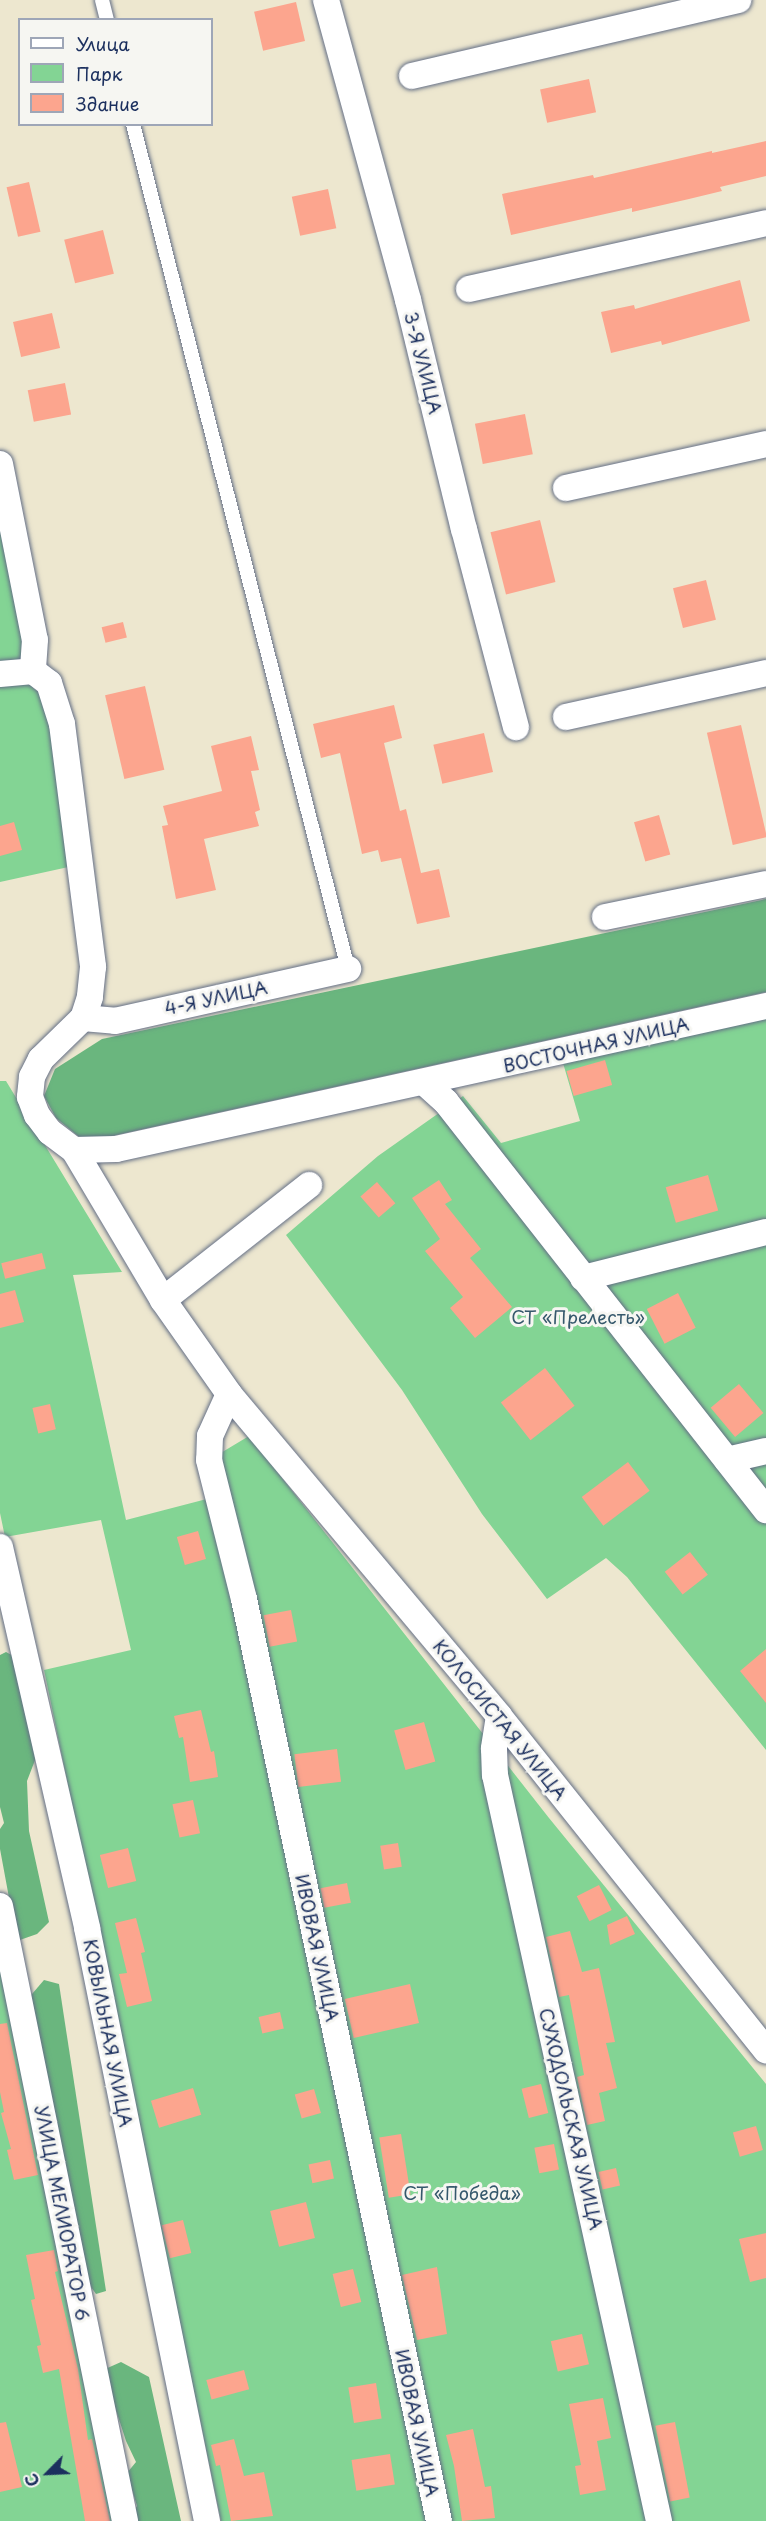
<!DOCTYPE html>
<html>
<head>
<meta charset="utf-8">
<style>
	body { margin:0 }
	#map { position:relative; width:766px; height:2521px; overflow:hidden; background:#ede7cf; font-family:"Playpen Sans",sans-serif }
	div>[style] { position:absolute }
	[style*='--x'] { left:calc(var(--x)*1px); top:calc(var(--y)*1px); width:calc(var(--w)*1px); rotate:calc(var(--a)*1deg) }
	.green>* { inset:0; background:#83d494 }
	.forest>* { inset:0; background:#6ab67e }
	.building>* { inset:0; background:#fca58e; transform-origin:0 0 }
	.roads { filter:drop-shadow(0 0 2px #646f86) drop-shadow(0 0 2px #646f86) }
	.service>* { height:14px; margin:-7px; padding:0 7px; transform-origin:7px; border-radius:7px; background:#fff }
	.minor>* { height:26px; margin:-13px; padding:0 13px; transform-origin:13px; border-radius:13px; background:#fff }
	span { translate:-50% -50%; white-space:nowrap; text-align:center; line-height:1.15; -webkit-text-stroke:6px #f6f6f2; paint-order:stroke }
	.street-label { font-size:18px; color:#1b2f5e }
	.park-label { font-size:18px; color:#35586c }
	.legend { position:absolute; left:18px; top:18px; width:195px; height:108px; box-sizing:border-box; background:#f6f6f2; border:2px solid #9ea6b7; margin:0; padding:8px 10px; list-style:none; font-size:18px; color:#1b2f5e }
	.legend li { display:flex; align-items:center; gap:12px; height:30px }
	.legend b { width:30px; border:2px solid #9ea6b7 }
	.north { position:absolute; left:18px; top:2443px; width:60px; height:60px; -webkit-text-stroke:4px #f6f6f2; paint-order:stroke; rotate:246deg; font-size:16px; font-weight:700; line-height:24px; text-align:center; color:#1b2f5e }
	.north::after { content:''; display:block; margin:auto; width:21px; height:27px; background:#1b2f5e; clip-path:polygon(50% 0,100% 100%,50% 72%,0 100%) }
</style>
</head>
<body>
<div id="map">
	<div class="green">
		<div style="clip-path:polygon(0 506px,30px 641px,33px 688px,51px 702px,73px 866px,0 882px)"></div>
		<div style="clip-path:polygon(766px 1017px,766px 1750px,627px 1577px,606px 1558px,547px 1599px,482px 1514px,402px 1390px,286px 1235px,378px 1156px,463px 1096px,501px 1143px,580px 1121px,563px 1063px)"></div>
		<div style="clip-path:polygon(0 1081px,6px 1081px,122px 1272px,73px 1275px,126px 1520px,226px 1494px,219px 1454px,249px 1436px,549px 1818px,766px 2084px,766px 2521px,221px 2521px,44px 1670px,131px 1650px,101px 1520px,5px 1537px,0 1513px)"></div>
		<div style="clip-path:polygon(0 1928px,120px 2521px,0 2521px)"></div>
	</div>
	<div class="forest">
		<div style="clip-path:polygon(766px 899px,766px 992px,112px 1136px,83px 1140px,56px 1118px,44px 1096px,55px 1069px,102px 1039px)"></div>
		<div style="clip-path:polygon(6px 1652px,17px 1658px,39px 1750px,27px 1781px,29px 1831px,49px 1922px,37px 1934px,17px 1941px,0 1849px,0 1829px,4px 1823px,0 1807px,0 1655px)"></div>
		<div style="clip-path:polygon(44px 1980px,59px 1984px,106px 2291px,96px 2294px,86px 2280px,26px 2001px)"></div>
		<div style="clip-path:polygon(121px 2362px,149px 2377px,181px 2521px,132px 2521px,131px 2515px,137px 2506px,127px 2473px,136px 2462px,126px 2441px,103px 2370px)"></div>
	</div>
	<div class="building">
		<div style="left:296px;top:2px;width:40px;height:43px;rotate:77deg"></div>
		<div style="left:589px;top:79px;width:34px;height:50px;rotate:78deg"></div>
		<div style="clip-path:polygon(766px 141px,766px 176px,720px 187px,722px 191px,689px 199px,632px 212px,632px 208px,511px 235px,502px 194px,593px 175px,594px 178px,712px 151px,712px 153px)"></div>
		<div style="left:29px;top:182px;width:51px;height:23px;rotate:77deg"></div>
		<div style="left:328px;top:189px;width:40px;height:37px;rotate:78deg"></div>
		<div style="left:103px;top:230px;width:45px;height:40px;rotate:76deg"></div>
		<div style="clip-path:polygon(740px 280px,750px 321px,662px 345px,661px 341px,611px 353px,601px 312px,634px 305px,635px 309px)"></div>
		<div style="left:52px;top:313px;width:36px;height:40px;rotate:77deg"></div>
		<div style="left:65px;top:383px;width:32px;height:38px;rotate:79deg"></div>
		<div style="left:525px;top:414px;width:41px;height:51px;rotate:79deg"></div>
		<div style="left:540px;top:520px;width:64px;height:51px;rotate:76deg"></div>
		<div style="left:706px;top:580px;width:41px;height:34px;rotate:76deg"></div>
		<div style="left:123px;top:622px;width:16px;height:22px;rotate:76deg"></div>
		<div style="left:145px;top:686px;width:86px;height:41px;rotate:77deg"></div>
		<div style="clip-path:polygon(394px 705px,402px 738px,384px 743px,400px 811px,406px 809px,421px 873px,439px 869px,450px 917px,417px 924px,401px 858px,381px 862px,378px 850px,362px 854px,340px 753px,321px 758px,313px 724px)"></div>
		<div style="left:741px;top:725px;width:115px;height:35px;rotate:77deg"></div>
		<div style="left:484px;top:733px;width:40px;height:52px;rotate:77deg"></div>
		<div style="clip-path:polygon(251px 736px,259px 770px,251px 771px,260px 810px,255px 812px,259px 826px,204px 839px,216px 890px,176px 899px,162px 826px,168px 825px,163px 806px,222px 791px,211px 746px)"></div>
		<div style="left:659px;top:815px;width:41px;height:26px;rotate:74deg"></div>
		<div style="clip-path:polygon(14px 822px,22px 850px,0 856px,0 826px)"></div>
		<div style="left:605px;top:1060px;width:26px;height:40px;rotate:74deg"></div>
		<div style="left:708px;top:1175px;width:37px;height:44px;rotate:74deg"></div>
		<div style="clip-path:polygon(439px 1180px,452px 1200px,445px 1204px,481px 1249px,470px 1258px,512px 1307px,475px 1338px,450px 1308px,463px 1297px,425px 1251px,440px 1239px,412px 1198px)"></div>
		<div style="left:377px;top:1182px;width:28px;height:22px;rotate:49deg"></div>
		<div style="left:42px;top:1253px;width:16px;height:42px;rotate:76deg"></div>
		<div style="clip-path:polygon(15px 1290px,24px 1322px,0 1328px,0 1294px)"></div>
		<div style="left:678px;top:1293px;width:39px;height:35px;rotate:63deg"></div>
		<div style="left:545px;top:1368px;width:48px;height:56px;rotate:52deg"></div>
		<div style="left:739px;top:1384px;width:38px;height:37px;rotate:50deg"></div>
		<div style="left:50px;top:1404px;width:26px;height:18px;rotate:77deg"></div>
		<div style="left:628px;top:1462px;width:36px;height:58px;rotate:53deg"></div>
		<div style="left:198px;top:1531px;width:29px;height:22px;rotate:74deg"></div>
		<div style="left:690px;top:1552px;width:29px;height:32px;rotate:52deg"></div>
		<div style="left:291px;top:1610px;width:32px;height:28px;rotate:79deg"></div>
		<div style="clip-path:polygon(766px 1649px,766px 1703px,740px 1671px)"></div>
		<div style="clip-path:polygon(201px 1710px,211px 1752px,214px 1751px,218px 1777px,190px 1782px,183px 1737px,179px 1738px,174px 1716px)"></div>
		<div style="left:424px;top:1722px;width:41px;height:31px;rotate:74deg"></div>
		<div style="left:337px;top:1749px;width:33px;height:43px;rotate:83deg"></div>
		<div style="left:193px;top:1800px;width:34px;height:21px;rotate:78deg"></div>
		<div style="left:398px;top:1843px;width:24px;height:18px;rotate:81deg"></div>
		<div style="left:128px;top:1848px;width:34px;height:29px;rotate:76deg"></div>
		<div style="left:347px;top:1883px;width:20px;height:27px;rotate:79deg"></div>
		<div style="left:599px;top:1885px;width:28px;height:25px;rotate:63deg"></div>
		<div style="clip-path:polygon(627px 1916px,635px 1934px,610px 1945px,607px 1925px)"></div>
		<div style="clip-path:polygon(136px 1918px,145px 1952px,141px 1953px,152px 2001px,127px 2007px,119px 1974px,127px 1973px,115px 1923px)"></div>
		<div style="clip-path:polygon(570px 1931px,582px 1972px,599px 1968px,615px 2042px,606px 2043px,617px 2088px,599px 2093px,605px 2121px,587px 2125px,577px 2077px,584px 2075px,569px 1995px,559px 1997px,546px 1937px)"></div>
		<div style="left:410px;top:1984px;width:40px;height:67px;rotate:77deg"></div>
		<div style="left:280px;top:2012px;width:17px;height:22px;rotate:77deg"></div>
		<div style="clip-path:polygon(7px 2023px,38px 2175px,14px 2180px,7px 2150px,11px 2149px,1px 2113px,4px 2112px,0 2092px,0 2024px)"></div>
		<div style="left:541px;top:2084px;width:30px;height:20px;rotate:76deg"></div>
		<div style="left:193px;top:2088px;width:28px;height:44px;rotate:73deg"></div>
		<div style="left:314px;top:2089px;width:25px;height:20px;rotate:74deg"></div>
		<div style="left:756px;top:2126px;width:25px;height:24px;rotate:74deg"></div>
		<div style="left:401px;top:2134px;width:61px;height:22px;rotate:81deg"></div>
		<div style="left:554px;top:2144px;width:26px;height:20px;rotate:79deg"></div>
		<div style="left:330px;top:2160px;width:19px;height:22px;rotate:78deg"></div>
		<div style="left:616px;top:2168px;width:18px;height:18px;rotate:77deg"></div>
		<div style="left:306px;top:2202px;width:37px;height:37px;rotate:76deg"></div>
		<div style="left:183px;top:2220px;width:34px;height:22px;rotate:76deg"></div>
		<div style="clip-path:polygon(766px 2233px,766px 2278px,750px 2282px,739px 2239px)"></div>
		<div style="clip-path:polygon(54px 2250px,58px 2271px,55px 2272px,78px 2369px,88px 2440px,92px 2439px,110px 2521px,85px 2521px,59px 2369px,43px 2373px,37px 2346px,41px 2345px,31px 2300px,35px 2299px,26px 2255px)"></div>
		<div style="clip-path:polygon(437px 2267px,447px 2334px,417px 2340px,402px 2275px)"></div>
		<div style="left:353px;top:2269px;width:34px;height:21px;rotate:76deg"></div>
		<div style="left:582px;top:2334px;width:31px;height:32px;rotate:77deg"></div>
		<div style="left:244px;top:2370px;width:20px;height:39px;rotate:75deg"></div>
		<div style="left:376px;top:2383px;width:36px;height:28px;rotate:81deg"></div>
		<div style="clip-path:polygon(603px 2398px,611px 2438px,597px 2441px,606px 2490px,580px 2495px,575px 2466px,581px 2465px,569px 2404px)"></div>
		<div style="clip-path:polygon(6px 2422px,22px 2487px,0 2492px,0 2423px)"></div>
		<div style="left:675px;top:2422px;width:77px;height:20px;rotate:79deg"></div>
		<div style="clip-path:polygon(473px 2429px,485px 2487px,491px 2486px,495px 2518px,462px 2521px,454px 2466px,446px 2435px)"></div>
		<div style="clip-path:polygon(234px 2439px,244px 2476px,264px 2472px,273px 2516px,231px 2521px,220px 2465px,216px 2466px,211px 2445px)"></div>
		<div style="left:390px;top:2454px;width:31px;height:39px;rotate:81deg"></div>
	</div>
	<div class="roads">
		<div class="service">
			<div style="--x:102;--y:0;--w:21;--a:76"></div>
			<div style="--x:133;--y:124;--w:872;--a:75.72"></div>
		</div>
		<div class="minor">
			<div style="--x:326;--y:0;--w:311;--a:74.7"></div>
			<div style="--x:408;--y:300;--w:236;--a:76.3"></div>
			<div style="--x:464;--y:529;--w:205;--a:75.3"></div>
			<div style="--x:412;--y:76;--w:335;--a:-13.1"></div>
			<div style="--x:469;--y:289;--w:304;--a:-12.5"></div>
			<div style="--x:0;--y:464;--w:179;--a:78.8"></div>
			<div style="--x:35;--y:640;--w:31;--a:94"></div>
			<div style="--x:566;--y:488;--w:205;--a:-12.4"></div>
			<div style="--x:0;--y:674;--w:33;--a:-5"></div>
			<div style="--x:33;--y:671;--w:20;--a:37"></div>
			<div style="--x:49;--y:683;--w:43;--a:72.4"></div>
			<div style="--x:62;--y:724;--w:245;--a:82.7"></div>
			<div style="--x:93;--y:967;--w:30;--a:96"></div>
			<div style="--x:90;--y:997;--w:22;--a:108"></div>
			<div style="--x:83;--y:1018;--w:59;--a:135.7"></div>
			<div style="--x:41;--y:1059;--w:20;--a:117"></div>
			<div style="--x:32;--y:1077;--w:20;--a:96"></div>
			<div style="--x:30;--y:1097;--w:19;--a:69"></div>
			<div style="--x:37;--y:1115;--w:21;--a:53"></div>
			<div style="--x:50;--y:1132;--w:30;--a:37"></div>
			<div style="--x:74;--y:1150;--w:42;--a:-1.4"></div>
			<div style="--x:116;--y:1149;--w:666;--a:-12.41"></div>
			<div style="--x:566;--y:717;--w:205;--a:-12.4"></div>
			<div style="--x:605;--y:917;--w:164;--a:-11.6"></div>
			<div style="--x:83;--y:1018;--w:32;--a:5"></div>
			<div style="--x:115;--y:1021;--w:239;--a:-12.6"></div>
			<div style="--x:425;--y:1083;--w:28;--a:42"></div>
			<div style="--x:446;--y:1102;--w:519;--a:51.89"></div>
			<div style="--x:74;--y:1150;--w:174;--a:59.3"></div>
			<div style="--x:163;--y:1300;--w:115;--a:54.9"></div>
			<div style="--x:229;--y:1394;--w:46;--a:114.3"></div>
			<div style="--x:210;--y:1436;--w:24;--a:92"></div>
			<div style="--x:209;--y:1460;--w:143;--a:75.9"></div>
			<div style="--x:244;--y:1599;--w:942;--a:78.06"></div>
			<div style="--x:583;--y:1278;--w:189;--a:-14.1"></div>
			<div style="--x:163;--y:1300;--w:186;--a:-38.2"></div>
			<div style="--x:229;--y:1394;--w:420;--a:50"></div>
			<div style="--x:499;--y:1716;--w:428;--a:51.4"></div>
			<div style="--x:727;--y:1460;--w:40;--a:-13"></div>
			<div style="--x:0;--y:1547;--w:391;--a:77.1"></div>
			<div style="--x:87;--y:1928;--w:605;--a:78.56"></div>
			<div style="--x:499;--y:1716;--w:33;--a:99"></div>
			<div style="--x:494;--y:1749;--w:26;--a:88"></div>
			<div style="--x:495;--y:1775;--w:764;--a:77.6"></div>
			<div style="--x:0;--y:1906;--w:628;--a:78.51"></div>
		</div>
	</div>
	<div class="street-label">
		<span style="left:423px;top:363px;rotate:76deg">3-Я УЛИЦА</span>
		<span style="left:216px;top:998px;rotate:-12deg">4-Я УЛИЦА</span>
		<span style="left:596px;top:1045px;rotate:-13deg">ВОСТОЧНАЯ УЛИЦА</span>
		<span style="left:500px;top:1720px;rotate:51deg">КОЛОСИСТАЯ УЛИЦА</span>
		<span style="left:317px;top:1948px;rotate:78deg">ИВОВАЯ УЛИЦА</span>
		<span style="left:108px;top:2033px;rotate:79deg">КОВЫЛЬНАЯ УЛИЦА</span>
		<span style="left:571px;top:2119px;rotate:77deg">СУХОДОЛЬСКАЯ УЛИЦА</span>
		<span style="left:62px;top:2213px;rotate:79deg">УЛИЦА МЕЛИОРАТОР 6</span>
		<span style="left:417px;top:2423px;rotate:78deg">ИВОВАЯ УЛИЦА</span>
	</div>
	<div class="park-label">
		<span style="left:578px;top:1317px">СТ «Прелесть»</span>
		<span style="left:462px;top:2193px">СТ «Победа»</span>
	</div>
	<ul class="legend">
	<li><b style="height:8px;background:#fff"></b>Улица</li>
	<li><b style="height:16px;background:#83d494"></b>Парк</li>
	<li><b style="height:16px;background:#fca58e"></b>Здание</li>
	</ul>
	<div class="north">С</div>
</div>
</body>
</html>
